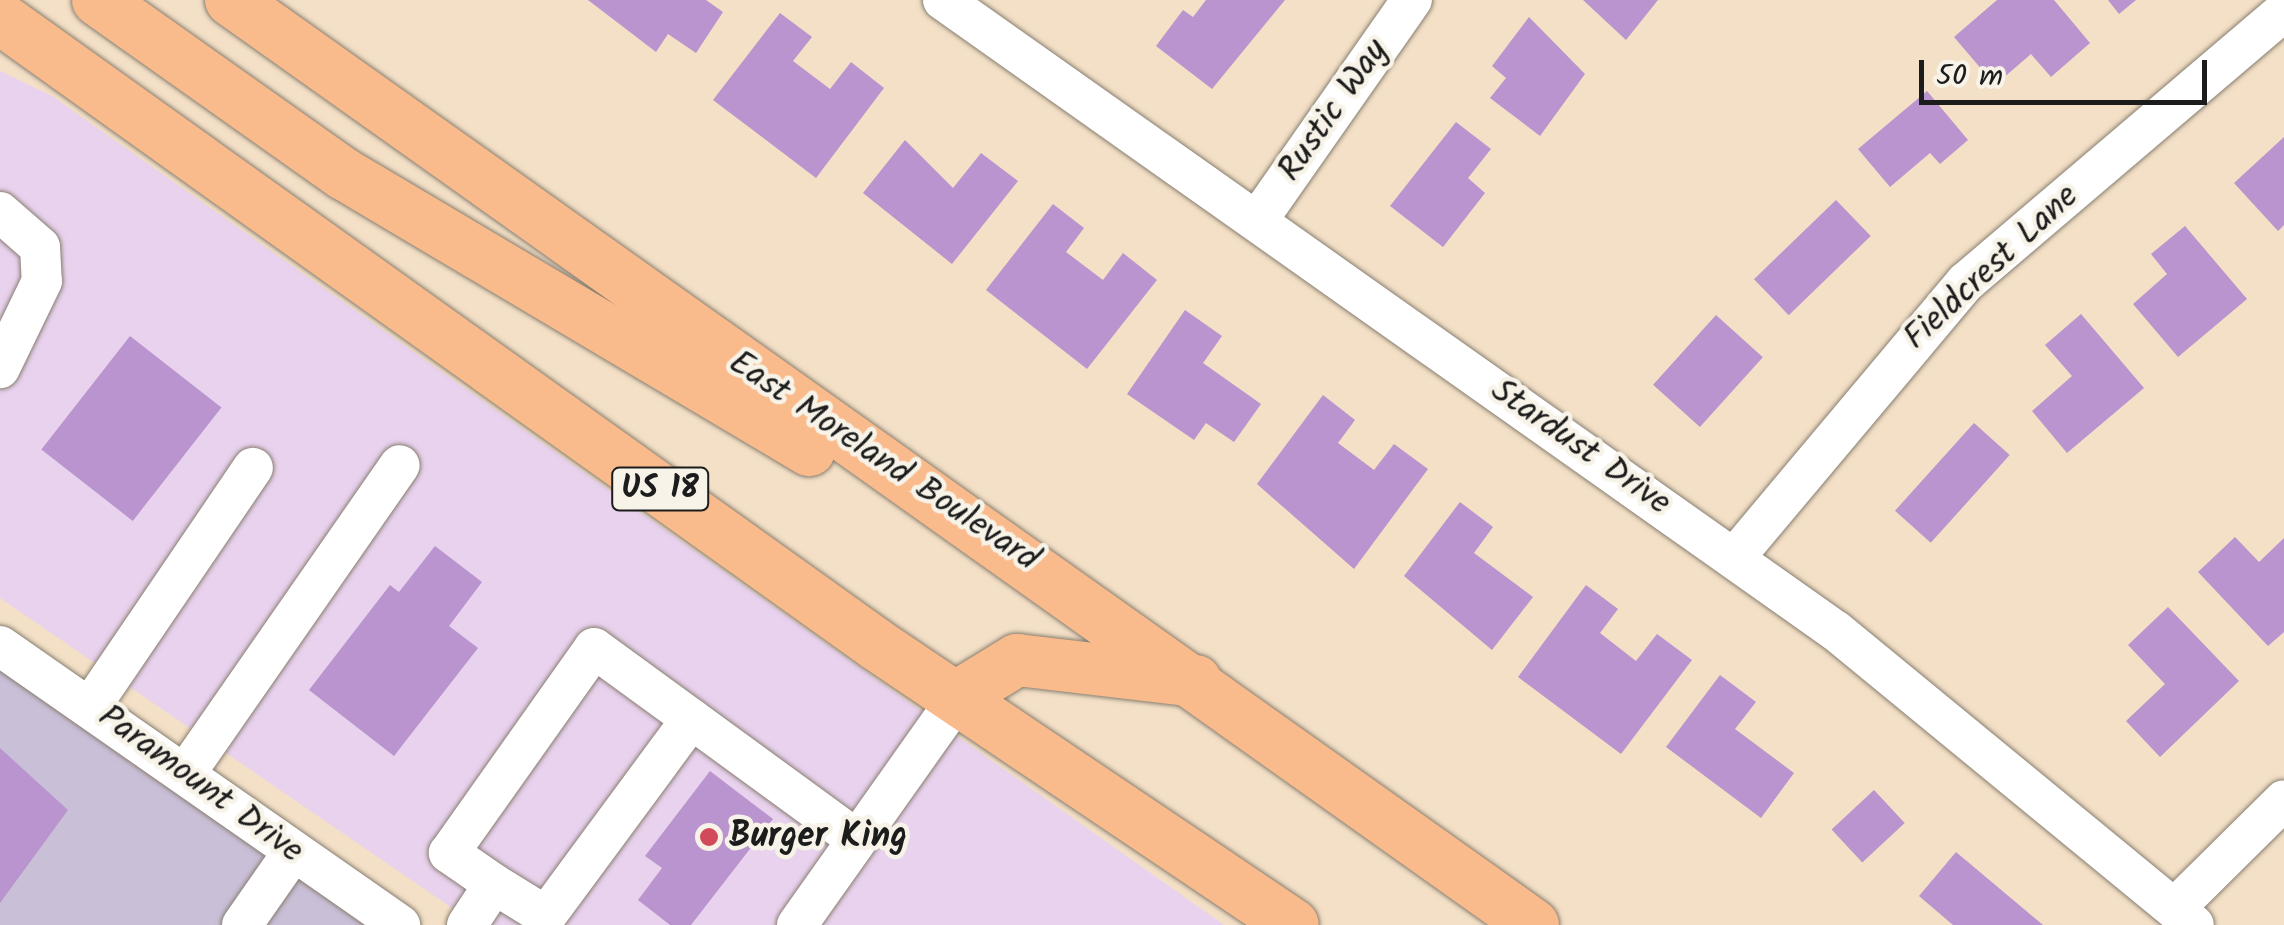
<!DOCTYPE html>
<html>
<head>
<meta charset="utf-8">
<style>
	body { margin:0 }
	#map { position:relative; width:2284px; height:925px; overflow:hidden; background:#f3e0c6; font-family:Kalam,sans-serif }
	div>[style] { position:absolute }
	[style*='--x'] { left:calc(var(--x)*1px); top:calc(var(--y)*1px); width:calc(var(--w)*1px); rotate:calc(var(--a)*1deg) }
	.built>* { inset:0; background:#e8d2ee }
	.industrial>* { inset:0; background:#c9bfd7 }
	.building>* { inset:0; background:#b994ce; transform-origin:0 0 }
	.roads { filter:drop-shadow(0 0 2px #887e71) drop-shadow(0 0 2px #887e71) }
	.minor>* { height:40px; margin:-20px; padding:0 20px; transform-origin:20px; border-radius:20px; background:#fff }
	.major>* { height:52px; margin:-26px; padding:0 26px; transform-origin:26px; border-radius:26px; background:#fabb8c }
	.dots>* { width:28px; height:28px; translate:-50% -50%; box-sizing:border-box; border:5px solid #f7f3e8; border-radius:50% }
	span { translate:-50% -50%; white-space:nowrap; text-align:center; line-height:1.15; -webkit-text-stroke:9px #f7f3e8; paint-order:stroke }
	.shield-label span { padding:2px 8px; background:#f7f3e8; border:2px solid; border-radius:8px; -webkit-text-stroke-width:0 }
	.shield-label { font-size:32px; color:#1c1c1c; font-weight:700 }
	.street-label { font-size:35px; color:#1c1c1c }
	.poi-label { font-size:35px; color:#1c1c1c; font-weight:700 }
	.left { translate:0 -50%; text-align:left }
	.scale { position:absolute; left:1919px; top:60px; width:288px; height:45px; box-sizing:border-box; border:5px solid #1c1c1c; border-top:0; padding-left:12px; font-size:30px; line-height:35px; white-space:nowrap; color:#1c1c1c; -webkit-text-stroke:8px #f7f3e8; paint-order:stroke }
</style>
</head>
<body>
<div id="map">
	<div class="built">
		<div style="clip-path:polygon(0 71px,52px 96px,1224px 925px,477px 925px,0 598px)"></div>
	</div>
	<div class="industrial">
		<div style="clip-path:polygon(0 671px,23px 684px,365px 925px,0 925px)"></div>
	</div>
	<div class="building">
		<div style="clip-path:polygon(588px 0,706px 0,723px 12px,696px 53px,668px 34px,656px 52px)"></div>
		<div style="clip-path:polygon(1206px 0,1285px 0,1212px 89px,1156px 46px,1183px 10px,1193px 17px)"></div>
		<div style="clip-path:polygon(1583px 0,1658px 0,1626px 40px)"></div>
		<div style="clip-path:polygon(1997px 0,2054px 0,2090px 43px,2051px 77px,2031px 54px,1995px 85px,1954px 37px)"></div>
		<div style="clip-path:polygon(2108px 0,2136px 0,2119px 14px)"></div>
		<div style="clip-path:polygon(780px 13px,812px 37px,793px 61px,830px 89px,851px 62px,884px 88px,816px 178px,713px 100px)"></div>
		<div style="clip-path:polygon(1529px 17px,1585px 74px,1540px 136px,1490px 98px,1506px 78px,1492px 66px)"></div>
		<div style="clip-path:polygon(1927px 91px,1968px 140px,1940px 164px,1930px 153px,1890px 187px,1858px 149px)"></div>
		<div style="clip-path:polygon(1456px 122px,1491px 149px,1468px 178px,1485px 193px,1443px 247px,1390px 206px)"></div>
		<div style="clip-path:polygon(2284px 137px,2284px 225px,2278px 231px,2234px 183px)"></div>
		<div style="clip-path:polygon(905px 140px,953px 188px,981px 153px,1018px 181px,952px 264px,863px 193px)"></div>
		<div style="left:1836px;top:200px;width:50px;height:114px;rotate:46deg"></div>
		<div style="clip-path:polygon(1053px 204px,1084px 228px,1066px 252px,1103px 280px,1123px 253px,1157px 280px,1087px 369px,986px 290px)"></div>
		<div style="clip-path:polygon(2185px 226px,2247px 299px,2178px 357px,2133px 304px,2167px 274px,2151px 254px)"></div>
		<div style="clip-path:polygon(1185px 310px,1222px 336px,1203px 363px,1261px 404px,1234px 442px,1206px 423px,1194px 440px,1127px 394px)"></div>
		<div style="clip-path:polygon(2081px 314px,2144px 388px,2067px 453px,2032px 411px,2072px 376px,2045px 345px)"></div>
		<div style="left:1716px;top:315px;width:63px;height:94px;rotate:42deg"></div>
		<div style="left:130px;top:336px;width:116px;height:144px;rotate:38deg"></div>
		<div style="clip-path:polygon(1323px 395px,1355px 420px,1338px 443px,1374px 470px,1394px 444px,1428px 469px,1354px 569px,1257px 484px)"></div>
		<div style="left:1974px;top:423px;width:48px;height:118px;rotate:42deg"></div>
		<div style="clip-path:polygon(1460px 502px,1493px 527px,1474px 553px,1533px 597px,1492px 650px,1404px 576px)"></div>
		<div style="clip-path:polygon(2235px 537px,2259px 562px,2284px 538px,2284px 632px,2268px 646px,2198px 572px)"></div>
		<div style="clip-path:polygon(435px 546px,482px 582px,449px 626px,478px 648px,394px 756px,309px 690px,390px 585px,399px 592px)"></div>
		<div style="clip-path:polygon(1586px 585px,1618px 609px,1600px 633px,1636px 661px,1657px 634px,1692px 660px,1621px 754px,1518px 677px)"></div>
		<div style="clip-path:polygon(2168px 607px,2239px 681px,2160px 757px,2126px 721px,2165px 684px,2128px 645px)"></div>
		<div style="clip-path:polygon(1720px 675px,1756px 702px,1735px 729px,1794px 773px,1761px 818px,1666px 747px)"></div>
		<div style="clip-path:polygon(0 748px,68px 810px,0 903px)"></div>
		<div style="clip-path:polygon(710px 771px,773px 819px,691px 925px,670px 925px,638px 900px,662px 868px,645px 856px)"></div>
		<div style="left:1874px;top:790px;width:45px;height:58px;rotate:47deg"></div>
		<div style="clip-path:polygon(1956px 852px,2043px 925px,1953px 925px,1919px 896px)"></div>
	</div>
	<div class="roads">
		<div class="minor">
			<div style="--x:943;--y:0;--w:1093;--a:35.25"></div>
			<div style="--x:1836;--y:631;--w:463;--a:39.4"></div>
			<div style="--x:0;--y:212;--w:53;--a:41.2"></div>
			<div style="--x:40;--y:247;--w:34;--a:87"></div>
			<div style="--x:42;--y:281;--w:97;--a:115.8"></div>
			<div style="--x:1257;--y:221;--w:270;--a:-55"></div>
			<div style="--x:1735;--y:557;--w:359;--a:-50"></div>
			<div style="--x:1966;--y:282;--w:418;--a:-40.4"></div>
			<div style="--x:0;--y:646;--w:488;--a:34.9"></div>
			<div style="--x:91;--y:706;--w:288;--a:-55.8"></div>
			<div style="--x:185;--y:774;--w:376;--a:-55.2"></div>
			<div style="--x:494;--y:884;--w:61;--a:31.6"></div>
			<div style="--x:546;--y:916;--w:245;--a:-53.6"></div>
			<div style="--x:2175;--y:908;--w:153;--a:-44.7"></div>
			<div style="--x:242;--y:925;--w:89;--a:-55.1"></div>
			<div style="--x:467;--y:925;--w:49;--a:-56.6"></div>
			<div style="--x:494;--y:884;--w:55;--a:-145.4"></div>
			<div style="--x:449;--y:853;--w:251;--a:-54.7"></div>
			<div style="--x:594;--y:648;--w:324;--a:36.1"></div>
			<div style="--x:797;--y:925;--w:282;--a:-54.7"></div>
		</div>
		<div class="major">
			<div style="--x:98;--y:0;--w:301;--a:35.3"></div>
			<div style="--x:344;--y:174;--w:541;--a:30.69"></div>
			<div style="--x:231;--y:0;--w:1597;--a:35.39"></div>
			<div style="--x:0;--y:18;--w:1078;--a:35.56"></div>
			<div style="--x:877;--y:645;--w:501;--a:33.94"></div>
			<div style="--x:960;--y:695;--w:67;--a:-31.6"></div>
			<div style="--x:1017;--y:660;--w:180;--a:6.7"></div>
		</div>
	</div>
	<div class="dots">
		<div style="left:709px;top:837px;background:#d1495b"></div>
	</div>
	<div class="shield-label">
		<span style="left:660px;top:489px">US 18</span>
	</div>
	<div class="street-label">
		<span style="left:1334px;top:111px;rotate:-55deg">Rustic Way</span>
		<span style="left:1992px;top:268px;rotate:-43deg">Fieldcrest Lane</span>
		<span style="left:1580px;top:448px;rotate:35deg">Stardust Drive</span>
		<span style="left:883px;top:462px;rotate:34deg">East Moreland Boulevard</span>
		<span style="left:200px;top:785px;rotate:36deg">Paramount Drive</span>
	</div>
	<div class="poi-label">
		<span class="left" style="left:729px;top:837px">Burger King</span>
	</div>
	<div class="scale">50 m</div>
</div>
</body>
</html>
